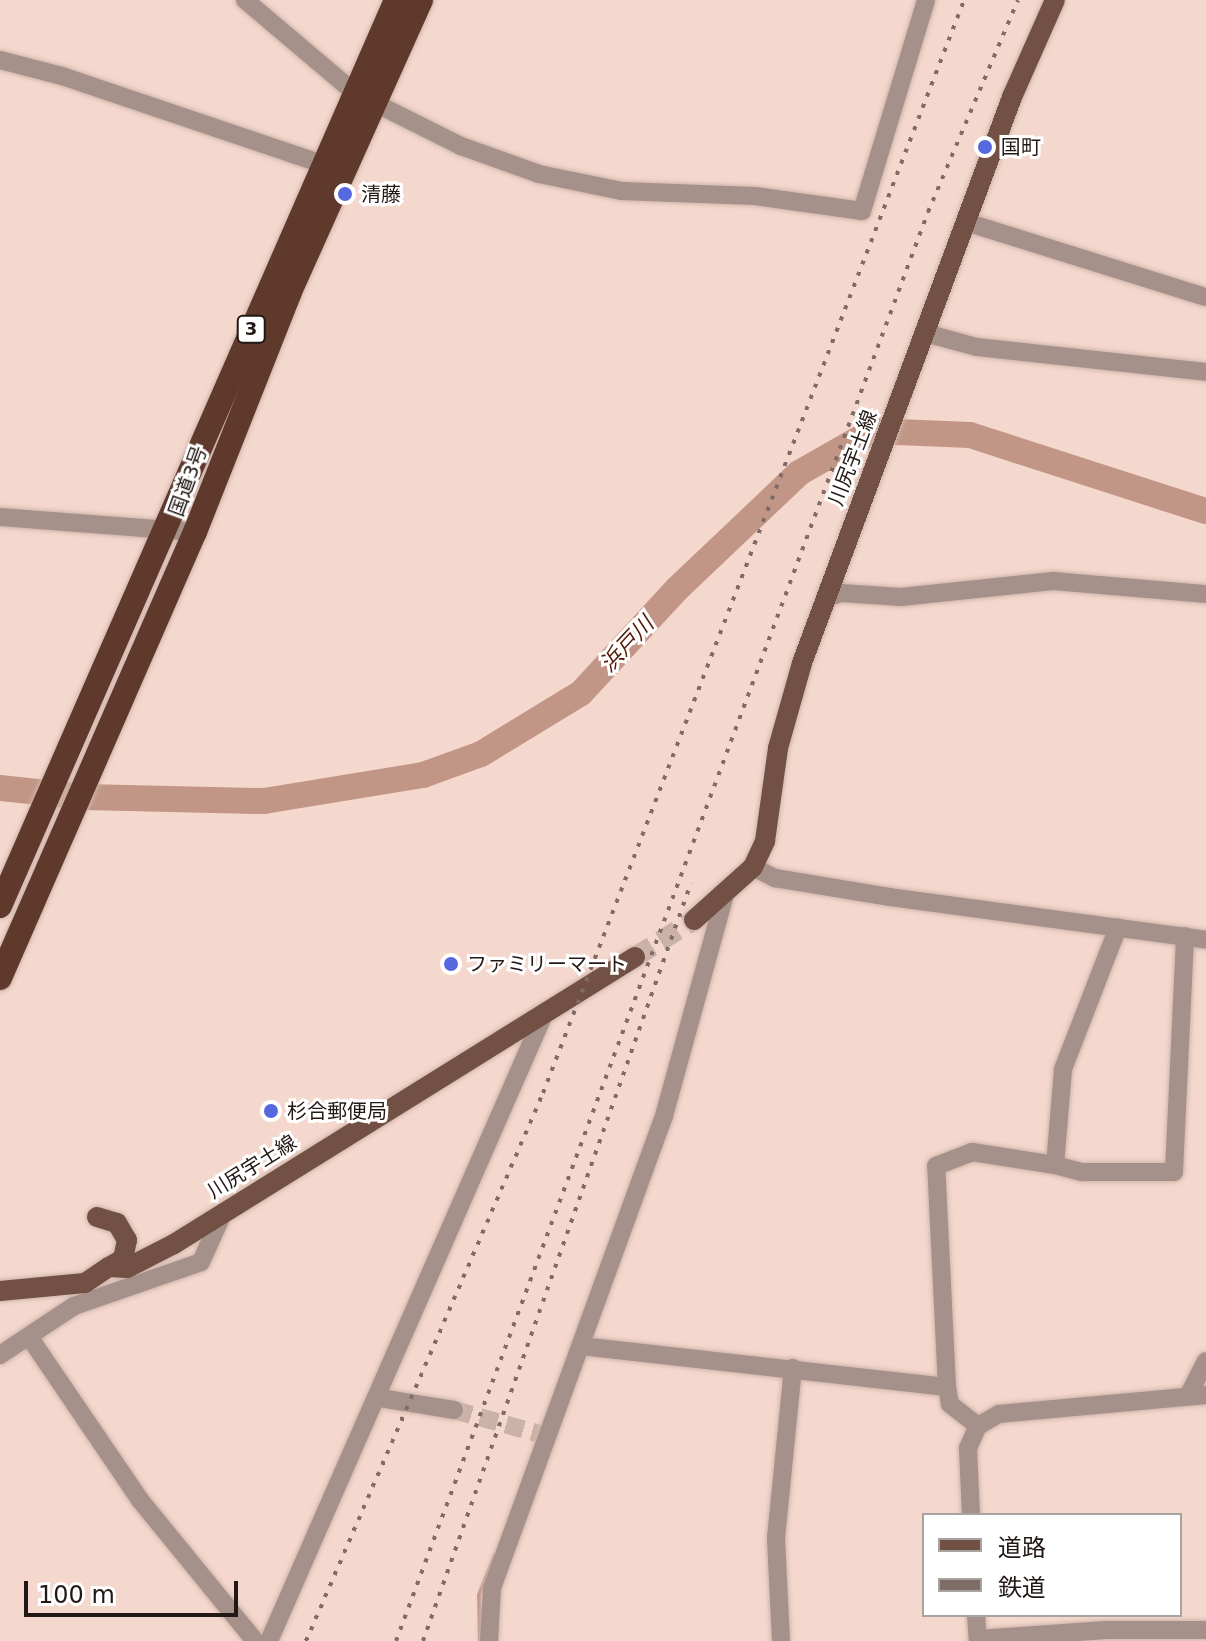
<!DOCTYPE html>
<html>
<head>
<meta charset="utf-8">
<style>
	body { margin:0 }
	#map { position:relative; width:1206px; height:1641px; overflow:hidden; background:#f5d8cd; font-family:"DejaVu Sans","Noto Sans JP",sans-serif }
	div>[style] { position:absolute }
	[style*='--x'] { left:calc(var(--x)*1px); top:calc(var(--y)*1px); width:calc(var(--w)*1px); rotate:calc(var(--a)*1deg) }
	.stream>* { height:4px; margin:-2px; padding:0 2px; transform-origin:2px; border-radius:2px; background:#c29686 }
	.river>* { height:26px; margin:-13px; padding:0 13px; transform-origin:13px; border-radius:13px; background:#c29686 }
	.minor-tunnel>* { height:18px; margin-top:-9px; transform-origin:0; background:repeating-linear-gradient(90deg,#cbb2a8 0 18px,transparent 0 27px) }
	.major-tunnel>* { height:20px; margin-top:-10px; transform-origin:0; background:repeating-linear-gradient(90deg,#cbb2a8 0 20px,transparent 0 30px) }
	.roads { filter:drop-shadow(0 0 2px #cfb5ac) drop-shadow(0 0 2px #cfb5ac) }
	.minor>* { height:18px; margin:-9px; padding:0 9px; transform-origin:9px; border-radius:9px; background:#a59189 }
	.major>* { height:20px; margin:-10px; padding:0 10px; transform-origin:10px; border-radius:10px; background:#725044 }
	.highway>* { height:24px; margin:-12px; padding:0 12px; transform-origin:12px; border-radius:12px; background:#5f392c }
	.rail>* { height:4px; margin-top:-2px; transform-origin:0; background:repeating-linear-gradient(90deg,#7f6c66 0 4px,transparent 0 12px) }
	.dots>* { width:22px; height:22px; translate:-50% -50%; box-sizing:border-box; border:4px solid #fff; border-radius:50% }
	span { translate:-50% -50%; white-space:nowrap; text-align:center; line-height:1.15; -webkit-text-stroke:6px #fff; paint-order:stroke }
	.shield-label span { padding:2px 6px; background:#fff; border:2px solid; border-radius:6px; -webkit-text-stroke-width:0 }
	.shield-label { font-size:18px; color:#221815; font-weight:700 }
	.poi-label { font-size:20px; color:#221815 }
	.left { translate:0 -50%; text-align:left }
	.street-label { font-size:20px; color:#221815 }
	.water-label { font-size:22px; color:#541c06; font-style:italic }
	.legend { position:absolute; left:922px; top:1513px; width:260px; height:104px; box-sizing:border-box; background:#fff; border:2px solid #a7a3a1; margin:0; padding:10px 14px; list-style:none; font-size:24px; color:#221815 }
	.legend li { display:flex; align-items:center; gap:16px; height:40px }
	.legend b { width:40px; border:2px solid #a7a3a1 }
	.scale { position:absolute; left:24px; top:1581px; width:214px; height:36px; box-sizing:border-box; border:4px solid #221815; border-top:0; padding-left:10px; font-size:24px; line-height:28px; white-space:nowrap; color:#221815; -webkit-text-stroke:6px #fff; paint-order:stroke }
</style>
</head>
<body>
<div id="map">
	<div class="stream">
		<div style="--x:480;--y:1641;--w:46;--a:-91.2"></div>
		<div style="--x:479;--y:1595;--w:43;--a:-68.2"></div>
	</div>
	<div class="river">
		<div style="--x:0;--y:788;--w:84;--a:6.1"></div>
		<div style="--x:84;--y:797;--w:180;--a:1.3"></div>
		<div style="--x:264;--y:801;--w:161;--a:-9.3"></div>
		<div style="--x:423;--y:775;--w:62;--a:-19.9"></div>
		<div style="--x:481;--y:754;--w:117;--a:-31.4"></div>
		<div style="--x:581;--y:693;--w:143;--a:-47.3"></div>
		<div style="--x:678;--y:588;--w:167;--a:-43.5"></div>
		<div style="--x:799;--y:473;--w:85;--a:-29.6"></div>
		<div style="--x:873;--y:431;--w:97;--a:2.4"></div>
		<div style="--x:970;--y:435;--w:248;--a:17.9"></div>
	</div>
	<div class="minor-tunnel">
		<div style="--x:454;--y:1410;--w:97;--a:15.6"></div>
	</div>
	<div class="major-tunnel">
		<div style="--x:635;--y:957;--w:70;--a:-32.1"></div>
	</div>
	<div class="roads">
		<div class="minor">
			<div style="--x:245;--y:0;--w:144;--a:40.2"></div>
			<div style="--x:355;--y:93;--w:119;--a:26.6"></div>
			<div style="--x:461;--y:146;--w:83;--a:19.7"></div>
			<div style="--x:539;--y:174;--w:85;--a:11.6"></div>
			<div style="--x:622;--y:191;--w:133;--a:2.2"></div>
			<div style="--x:755;--y:196;--w:108;--a:8"></div>
			<div style="--x:862;--y:211;--w:220;--a:-73.1"></div>
			<div style="--x:0;--y:60;--w:64;--a:14.5"></div>
			<div style="--x:62;--y:76;--w:274;--a:18.7"></div>
			<div style="--x:966;--y:222;--w:251;--a:17.4"></div>
			<div style="--x:925;--y:333;--w:54;--a:15.1"></div>
			<div style="--x:977;--y:347;--w:230;--a:6.2"></div>
			<div style="--x:0;--y:517;--w:196;--a:4.4"></div>
			<div style="--x:826;--y:598;--w:16;--a:-18"></div>
			<div style="--x:841;--y:593;--w:60;--a:3.8"></div>
			<div style="--x:901;--y:597;--w:153;--a:-6"></div>
			<div style="--x:1053;--y:581;--w:154;--a:4.9"></div>
			<div style="--x:753;--y:867;--w:25;--a:27"></div>
			<div style="--x:775;--y:878;--w:117;--a:9.4"></div>
			<div style="--x:890;--y:897;--w:319;--a:7.7"></div>
			<div style="--x:1055;--y:1165;--w:28;--a:15"></div>
			<div style="--x:1082;--y:1172;--w:92;--a:0"></div>
			<div style="--x:1174;--y:1172;--w:236;--a:-87.3"></div>
			<div style="--x:30;--y:1338;--w:196;--a:55.8"></div>
			<div style="--x:140;--y:1500;--w:182;--a:50.8"></div>
			<div style="--x:581;--y:1346;--w:368;--a:6.4"></div>
			<div style="--x:0;--y:1355;--w:89;--a:-33.5"></div>
			<div style="--x:74;--y:1306;--w:134;--a:-19.1"></div>
			<div style="--x:201;--y:1262;--w:54;--a:-65.8"></div>
			<div style="--x:1188;--y:1396;--w:39;--a:-63"></div>
			<div style="--x:380;--y:1398;--w:75;--a:9.2"></div>
			<div style="--x:978;--y:1426;--w:36;--a:-142"></div>
			<div style="--x:950;--y:1404;--w:17;--a:-100"></div>
			<div style="--x:947;--y:1387;--w:221;--a:-92.8"></div>
			<div style="--x:936;--y:1166;--w:39;--a:-21"></div>
			<div style="--x:972;--y:1152;--w:84;--a:8.9"></div>
			<div style="--x:1055;--y:1165;--w:96;--a:-85.2"></div>
			<div style="--x:1063;--y:1069;--w:152;--a:-68.8"></div>
			<div style="--x:971;--y:1515;--w:67;--a:-92.6"></div>
			<div style="--x:968;--y:1448;--w:24;--a:-66"></div>
			<div style="--x:978;--y:1426;--w:24;--a:-30"></div>
			<div style="--x:999;--y:1414;--w:208;--a:-5.2"></div>
			<div style="--x:976;--y:1615;--w:26;--a:86"></div>
			<div style="--x:978;--y:1639;--w:128;--a:-4"></div>
			<div style="--x:1106;--y:1630;--w:100;--a:0"></div>
			<div style="--x:269;--y:1641;--w:687;--a:-66.31"></div>
			<div style="--x:489;--y:1641;--w:53;--a:-86.8"></div>
			<div style="--x:492;--y:1588;--w:502;--a:-69.98"></div>
			<div style="--x:664;--y:1116;--w:226;--a:-74.6"></div>
			<div style="--x:781;--y:1641;--w:103;--a:-92.8"></div>
			<div style="--x:776;--y:1538;--w:171;--a:-84.3"></div>
		</div>
		<div class="major">
			<div style="--x:694;--y:920;--w:79;--a:-41.9"></div>
			<div style="--x:753;--y:867;--w:29;--a:-65"></div>
			<div style="--x:765;--y:841;--w:94;--a:-82"></div>
			<div style="--x:778;--y:748;--w:88;--a:-74.2"></div>
			<div style="--x:802;--y:663;--w:604;--a:-69.64"></div>
			<div style="--x:1012;--y:97;--w:106;--a:-66.1"></div>
			<div style="--x:97;--y:1217;--w:21;--a:17"></div>
			<div style="--x:117;--y:1223;--w:20;--a:60"></div>
			<div style="--x:127;--y:1240;--w:19;--a:102"></div>
			<div style="--x:123;--y:1259;--w:16;--a:150"></div>
			<div style="--x:0;--y:1291;--w:85;--a:-5.4"></div>
			<div style="--x:85;--y:1283;--w:29;--a:-34"></div>
			<div style="--x:109;--y:1267;--w:18;--a:3"></div>
			<div style="--x:127;--y:1268;--w:53;--a:-27.1"></div>
			<div style="--x:174;--y:1244;--w:543;--a:-31.9"></div>
		</div>
		<div class="highway">
			<div style="--x:0;--y:906;--w:989;--a:-66.39"></div>
			<div style="--x:0;--y:978;--w:487;--a:-66.4"></div>
			<div style="--x:195;--y:532;--w:256;--a:-68.4"></div>
			<div style="--x:289;--y:294;--w:322;--a:-65.8"></div>
		</div>
	</div>
	<div class="rail">
		<div style="--x:306;--y:1641;--w:597;--a:-66.61"></div>
		<div style="--x:543;--y:1093;--w:1171;--a:-68.93"></div>
		<div style="--x:396;--y:1641;--w:1525;--a:-69.58"></div>
		<div style="--x:928;--y:212;--w:230;--a:-67"></div>
		<div style="--x:423;--y:1641;--w:804;--a:-70.53"></div>
	</div>
	<div class="dots">
		<div style="left:985px;top:147px;background:#5568de"></div>
		<div style="left:345px;top:194px;background:#5568de"></div>
		<div style="left:451px;top:964px;background:#5568de"></div>
		<div style="left:271px;top:1111px;background:#5568de"></div>
	</div>
	<div class="shield-label">
		<span style="left:251px;top:329px">3</span>
	</div>
	<div class="poi-label">
		<span class="left" style="left:1001px;top:147px">国町</span>
		<span class="left" style="left:361px;top:194px">清藤</span>
		<span class="left" style="left:467px;top:964px">ファミリーマート</span>
		<span class="left" style="left:287px;top:1111px">杉合郵便局</span>
	</div>
	<div class="street-label">
		<span style="left:853px;top:458px;rotate:-69deg">川尻宇土線</span>
		<span style="left:188px;top:481px;rotate:-70deg">国道3号</span>
		<span style="left:252px;top:1167px;rotate:-32deg">川尻宇土線</span>
	</div>
	<div class="water-label">
		<span style="left:627px;top:644px;rotate:-47deg">浜戸川</span>
	</div>
	<ul class="legend">
	<li><b style="height:10px;background:#725044"></b>道路</li>
	<li><b style="height:10px;background:#7f6c66"></b>鉄道</li>
	</ul>
	<div class="scale">100 m</div>
</div>
</body>
</html>
